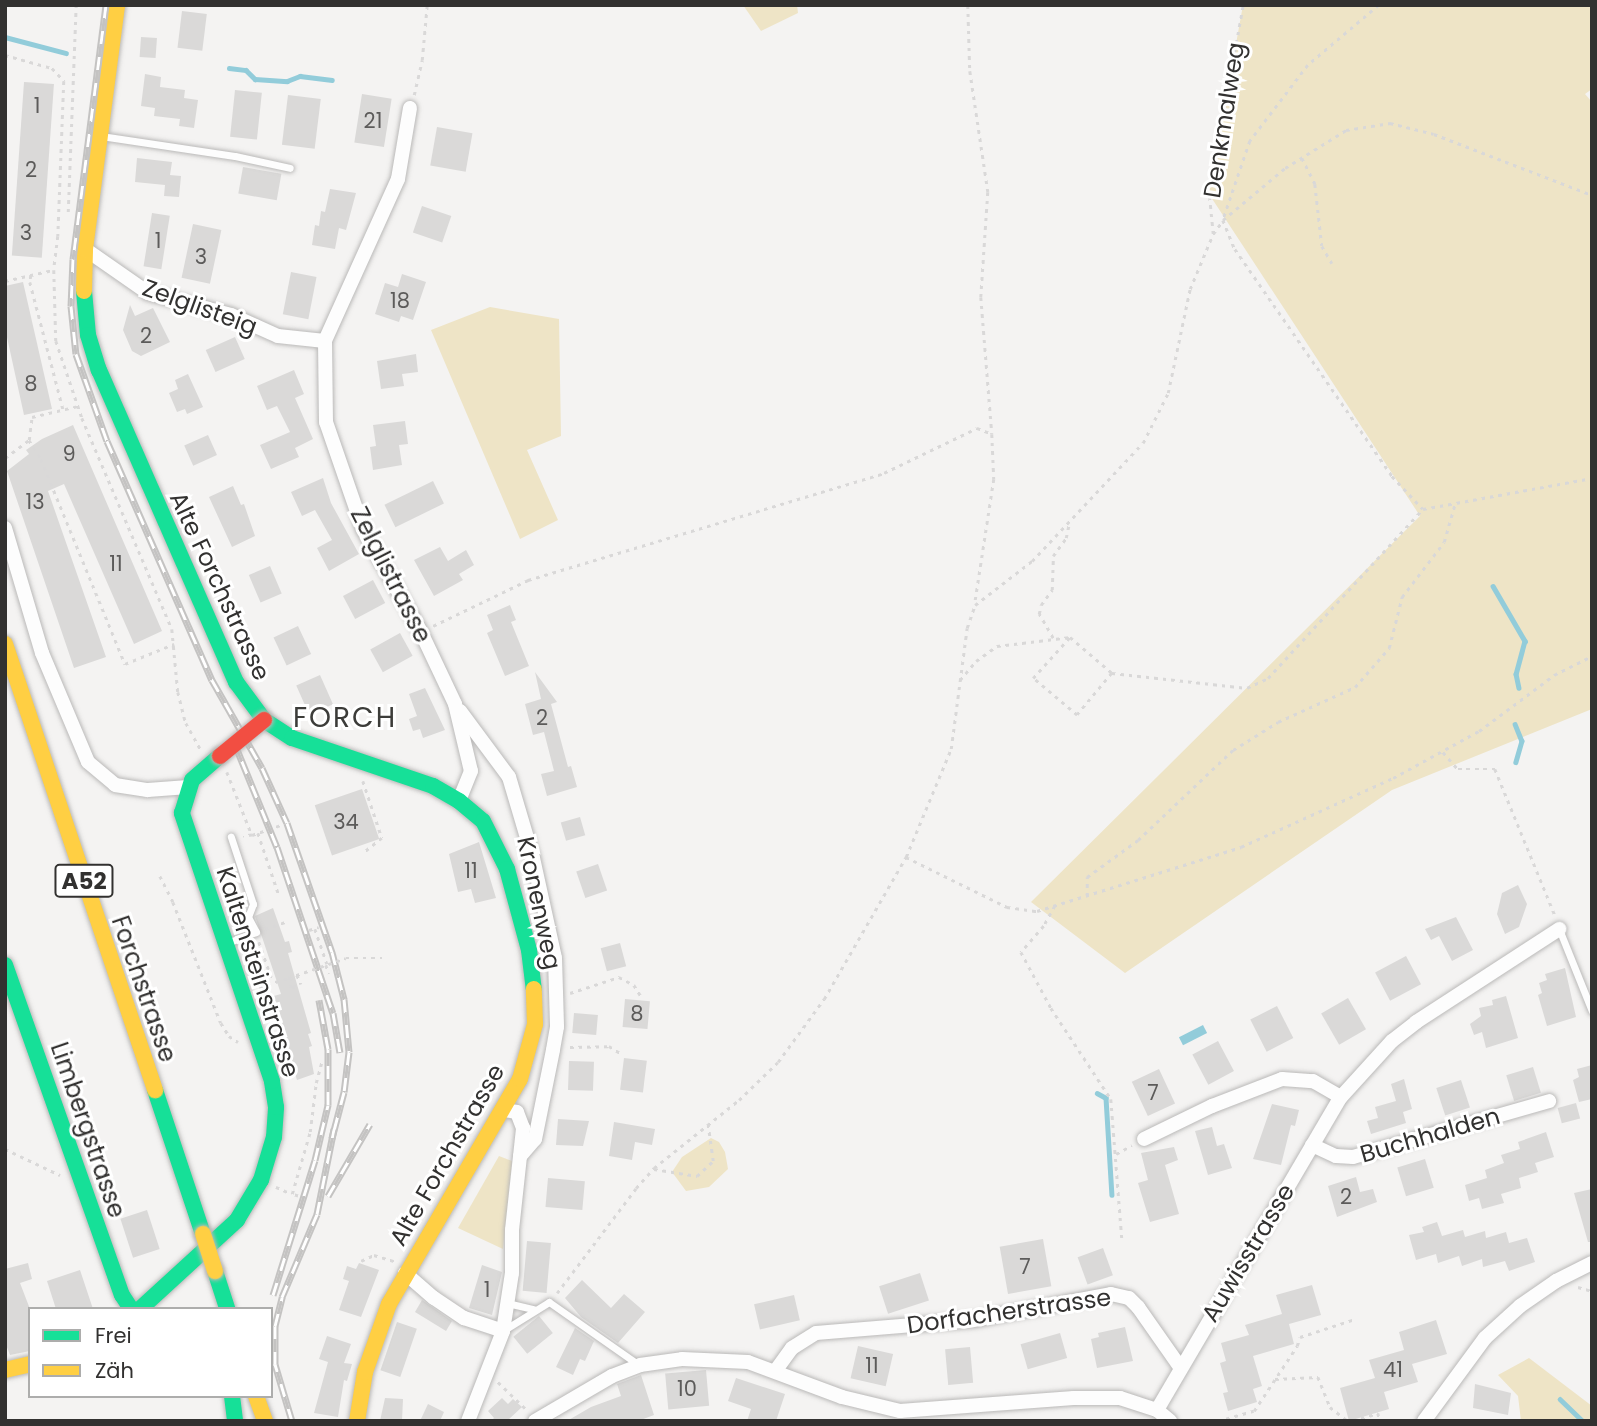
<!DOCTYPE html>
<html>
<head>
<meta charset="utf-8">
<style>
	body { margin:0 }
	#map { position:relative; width:1597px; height:1426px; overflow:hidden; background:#f4f3f2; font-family:Poppins,sans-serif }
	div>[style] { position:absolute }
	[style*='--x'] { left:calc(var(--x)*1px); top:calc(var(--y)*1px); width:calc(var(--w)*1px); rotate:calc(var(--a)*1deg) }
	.green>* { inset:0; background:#eee4c6 }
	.water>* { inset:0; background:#92ccda; transform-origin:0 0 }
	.stream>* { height:4.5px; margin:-2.25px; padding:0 2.25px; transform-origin:2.25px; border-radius:2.25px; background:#92ccda }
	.building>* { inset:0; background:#dad9d8; transform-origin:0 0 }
	.path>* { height:2.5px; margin-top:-1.25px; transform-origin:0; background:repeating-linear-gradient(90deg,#d9d8d8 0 3.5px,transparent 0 8.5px) }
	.roads { filter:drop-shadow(0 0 2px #bab9b8) drop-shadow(0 0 2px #bab9b8) }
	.lane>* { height:7px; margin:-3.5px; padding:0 3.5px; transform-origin:3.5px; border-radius:3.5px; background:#fdfdfd }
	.street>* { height:14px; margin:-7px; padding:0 7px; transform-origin:7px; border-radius:7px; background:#fdfdfd }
	.fast>* { height:16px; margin:-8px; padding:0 8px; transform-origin:8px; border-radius:8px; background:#16e098 }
	.slow>* { height:16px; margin:-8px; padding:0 8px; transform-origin:8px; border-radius:8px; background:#ffcf43 }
	.rail>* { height:7px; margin-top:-3.5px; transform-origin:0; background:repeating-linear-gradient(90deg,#fff 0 13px,#c4c3c2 0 26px); box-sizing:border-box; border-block:2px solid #c4c3c2 }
	.path-bridge>* { height:2.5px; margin-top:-1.25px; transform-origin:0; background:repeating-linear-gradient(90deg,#d9d8d8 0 3.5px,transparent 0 8.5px) }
	.bridges { filter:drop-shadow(0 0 2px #bab9b8) drop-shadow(0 0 2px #bab9b8) }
	.slow-bridge>* { height:16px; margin:-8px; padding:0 8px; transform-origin:8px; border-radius:8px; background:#ffcf43 }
	.jam-bridge>* { height:16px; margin:-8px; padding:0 8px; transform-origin:8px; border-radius:8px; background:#f24e42 }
	span { translate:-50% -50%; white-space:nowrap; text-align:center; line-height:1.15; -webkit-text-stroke:6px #fff; paint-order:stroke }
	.number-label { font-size:21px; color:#5c5b5a }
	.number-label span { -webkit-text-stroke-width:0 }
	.shield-label span { padding:2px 5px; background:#fff; border:2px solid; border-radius:5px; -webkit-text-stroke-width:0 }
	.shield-label { font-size:23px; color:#323130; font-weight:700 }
	.street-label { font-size:24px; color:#323130 }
	.quarter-label { font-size:28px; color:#3c3c39; letter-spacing:2px }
	.frame { position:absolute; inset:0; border:7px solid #323130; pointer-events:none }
	.legend { position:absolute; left:28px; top:1307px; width:245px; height:91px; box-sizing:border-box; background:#fff; border:2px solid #adadac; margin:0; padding:9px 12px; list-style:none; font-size:21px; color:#323130 }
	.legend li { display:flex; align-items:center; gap:14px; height:35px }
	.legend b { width:35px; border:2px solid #adadac }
</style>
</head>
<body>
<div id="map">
	<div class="green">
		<div style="clip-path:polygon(743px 5px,797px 5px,798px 13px,761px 31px)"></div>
		<div style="clip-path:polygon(1243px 5px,1592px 5px,1592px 89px,1585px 94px,1592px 102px,1592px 709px,1392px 790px,1125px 973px,1031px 902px,1420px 516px,1209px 194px)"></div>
		<div style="clip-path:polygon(490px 307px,559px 319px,561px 436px,527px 450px,558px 520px,520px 539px,431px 330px)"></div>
		<div style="clip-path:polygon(711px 1138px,719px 1142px,725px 1152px,728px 1169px,709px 1187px,686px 1191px,672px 1172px,682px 1157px)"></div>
		<div style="clip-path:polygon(499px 1156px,512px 1161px,503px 1249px,458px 1228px)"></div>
		<div style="clip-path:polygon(1529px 1358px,1592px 1406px,1592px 1421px,1521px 1421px,1518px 1396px,1498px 1375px)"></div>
	</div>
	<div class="water">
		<div style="left:1203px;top:1025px;width:9px;height:27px;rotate:63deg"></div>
	</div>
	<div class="stream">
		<div style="--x:5;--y:37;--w:63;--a:14.7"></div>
		<div style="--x:229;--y:68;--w:17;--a:7"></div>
		<div style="--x:246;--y:70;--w:13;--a:45"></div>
		<div style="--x:255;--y:79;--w:32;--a:4"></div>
		<div style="--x:287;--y:81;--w:14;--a:-21"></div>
		<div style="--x:300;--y:76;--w:32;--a:7"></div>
		<div style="--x:1493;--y:586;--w:64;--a:59.8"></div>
		<div style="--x:1525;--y:641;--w:34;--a:105"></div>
		<div style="--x:1516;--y:674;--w:14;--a:78"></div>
		<div style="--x:1515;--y:724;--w:18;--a:68"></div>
		<div style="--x:1522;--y:741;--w:22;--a:106"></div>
		<div style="--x:1097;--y:1093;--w:10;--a:29"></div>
		<div style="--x:1106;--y:1098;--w:97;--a:86.5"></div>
		<div style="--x:1560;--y:1399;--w:32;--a:44"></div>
	</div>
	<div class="building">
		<div style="left:182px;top:11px;width:25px;height:37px;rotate:7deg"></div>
		<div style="left:141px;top:37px;width:16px;height:20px;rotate:4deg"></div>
		<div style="clip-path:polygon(145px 74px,161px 77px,160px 87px,185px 90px,184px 98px,198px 100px,194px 128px,179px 126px,180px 119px,154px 116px,155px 108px,141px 106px)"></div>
		<div style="left:24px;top:82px;width:30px;height:174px;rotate:4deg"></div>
		<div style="left:235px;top:90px;width:27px;height:47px;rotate:6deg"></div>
		<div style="left:362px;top:94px;width:30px;height:49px;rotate:9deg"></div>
		<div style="left:288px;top:95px;width:33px;height:50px;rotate:7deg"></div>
		<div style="left:437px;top:127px;width:36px;height:39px;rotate:10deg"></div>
		<div style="clip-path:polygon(137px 158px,172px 162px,170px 175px,181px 176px,179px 197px,164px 196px,165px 185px,135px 182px)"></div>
		<div style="left:243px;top:167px;width:39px;height:27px;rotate:10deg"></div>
		<div style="clip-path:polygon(330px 189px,356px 193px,346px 230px,339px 228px,335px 249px,312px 245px,315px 225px,319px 226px,321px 211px,325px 212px)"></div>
		<div style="left:422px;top:206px;width:31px;height:28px;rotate:19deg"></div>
		<div style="left:152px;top:213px;width:18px;height:54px;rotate:9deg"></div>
		<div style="left:193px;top:224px;width:29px;height:55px;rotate:12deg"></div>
		<div style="left:291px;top:272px;width:26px;height:43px;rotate:11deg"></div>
		<div style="clip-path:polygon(402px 274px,426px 282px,413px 320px,401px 316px,399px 322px,375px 314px,385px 283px,398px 287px)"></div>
		<div style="clip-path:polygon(23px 282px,52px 409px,24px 415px,5px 328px,5px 286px)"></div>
		<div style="clip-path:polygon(130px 305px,135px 316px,153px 308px,170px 342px,141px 356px,132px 351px,123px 330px)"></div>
		<div style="left:235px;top:337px;width:24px;height:32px;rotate:66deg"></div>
		<div style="clip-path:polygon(416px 354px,418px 372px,402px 374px,404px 386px,381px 389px,377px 361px)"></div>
		<div style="clip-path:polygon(294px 370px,304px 394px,295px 398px,313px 439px,295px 448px,299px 457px,271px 469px,260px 445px,290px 432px,277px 406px,267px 410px,257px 386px)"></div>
		<div style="clip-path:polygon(188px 374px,203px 407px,187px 414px,185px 409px,177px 412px,169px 393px,178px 389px,175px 380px)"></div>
		<div style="clip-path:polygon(405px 421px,408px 444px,399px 445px,402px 465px,373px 470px,370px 447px,376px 446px,373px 425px)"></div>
		<div style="clip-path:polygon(73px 425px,162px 631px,134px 644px,64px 484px,48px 491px,106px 657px,74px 668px,7px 471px,29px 454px,26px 450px,42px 439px)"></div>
		<div style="left:208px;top:435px;width:22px;height:26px;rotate:66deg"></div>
		<div style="clip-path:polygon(323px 478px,331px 503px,359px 554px,329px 571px,317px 548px,332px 540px,315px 510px,302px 516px,291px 492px)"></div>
		<div style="left:433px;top:481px;width:25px;height:54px;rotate:64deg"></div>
		<div style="clip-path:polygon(233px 486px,241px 505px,244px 504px,255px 536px,232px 547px,209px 497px)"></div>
		<div style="clip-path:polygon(440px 547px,448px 561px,466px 550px,474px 565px,459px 574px,463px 580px,434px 596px,414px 560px)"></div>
		<div style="left:270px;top:566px;width:30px;height:23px;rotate:67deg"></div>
		<div style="left:373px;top:580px;width:26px;height:34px;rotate:62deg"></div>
		<div style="clip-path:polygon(510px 605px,516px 620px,511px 622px,529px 666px,505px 676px,487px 633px,493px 630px,487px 615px)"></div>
		<div style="left:298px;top:626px;width:31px;height:27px;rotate:65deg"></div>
		<div style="left:400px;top:633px;width:26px;height:34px;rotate:61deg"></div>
		<div style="clip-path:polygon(535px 672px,557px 702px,551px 704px,568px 767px,571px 766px,577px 787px,547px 796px,541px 774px,554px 771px,544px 732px,533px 735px,525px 704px,541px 699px)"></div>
		<div style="left:320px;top:675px;width:32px;height:26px;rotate:66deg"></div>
		<div style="clip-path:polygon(425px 688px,445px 730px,423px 738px,420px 729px,413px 731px,409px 719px,417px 716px,409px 694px)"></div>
		<div style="left:362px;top:789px;width:53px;height:50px;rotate:71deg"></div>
		<div style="left:580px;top:817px;width:19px;height:20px;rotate:74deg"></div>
		<div style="clip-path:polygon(479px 842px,496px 898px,475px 903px,471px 889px,458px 892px,449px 854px)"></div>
		<div style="left:598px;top:864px;width:28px;height:23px;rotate:71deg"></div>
		<div style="clip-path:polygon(1518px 885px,1527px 904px,1519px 927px,1505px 934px,1497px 914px,1502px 893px)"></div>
		<div style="clip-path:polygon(273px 908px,285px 942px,289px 941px,292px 952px,288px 953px,311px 1033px,308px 1034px,312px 1046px,309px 1047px,314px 1074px,297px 1080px,270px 997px,281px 994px,255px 916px)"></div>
		<div style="clip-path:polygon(1456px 917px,1473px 950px,1452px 961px,1439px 936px,1431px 940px,1425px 929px)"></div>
		<div style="left:620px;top:943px;width:24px;height:20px;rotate:75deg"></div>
		<div style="left:1406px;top:956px;width:32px;height:35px;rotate:62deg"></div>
		<div style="clip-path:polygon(1565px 968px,1576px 1017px,1547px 1026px,1538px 995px,1542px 993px,1539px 983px,1547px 980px,1545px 974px)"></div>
		<div style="clip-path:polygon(1506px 996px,1518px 1038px,1486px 1048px,1482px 1032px,1474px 1035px,1470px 1024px,1481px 1016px,1479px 1008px,1493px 1005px,1492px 1000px)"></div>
		<div style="left:1348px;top:998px;width:36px;height:31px;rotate:60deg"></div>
		<div style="left:625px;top:999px;width:25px;height:28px;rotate:5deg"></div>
		<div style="left:1277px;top:1006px;width:36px;height:30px;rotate:63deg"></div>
		<div style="left:574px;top:1013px;width:24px;height:20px;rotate:5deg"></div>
		<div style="left:1218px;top:1041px;width:34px;height:29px;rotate:62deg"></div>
		<div style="left:624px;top:1058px;width:23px;height:32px;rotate:7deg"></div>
		<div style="left:569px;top:1061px;width:25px;height:29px;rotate:2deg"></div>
		<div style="clip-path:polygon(1592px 1065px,1592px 1099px,1579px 1102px,1573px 1080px,1579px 1077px,1577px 1069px)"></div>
		<div style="left:1533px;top:1067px;width:27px;height:28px;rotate:73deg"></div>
		<div style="left:1159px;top:1069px;width:38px;height:30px;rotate:65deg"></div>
		<div style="clip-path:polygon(1404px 1079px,1412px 1109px,1403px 1112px,1406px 1123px,1371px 1134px,1367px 1121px,1378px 1118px,1375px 1107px,1396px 1101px,1391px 1084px)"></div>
		<div style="left:1461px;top:1080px;width:29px;height:26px;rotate:72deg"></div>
		<div style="left:1576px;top:1103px;width:16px;height:19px;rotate:75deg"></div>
		<div style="clip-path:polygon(1272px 1104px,1299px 1110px,1295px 1126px,1291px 1125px,1281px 1165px,1253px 1159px)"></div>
		<div style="clip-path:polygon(558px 1119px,589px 1121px,583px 1146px,556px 1145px)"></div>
		<div style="clip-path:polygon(614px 1122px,655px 1129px,652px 1145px,635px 1142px,632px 1160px,609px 1156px)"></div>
		<div style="clip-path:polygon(1212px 1127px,1217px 1146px,1224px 1144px,1232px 1168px,1208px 1175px,1195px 1131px)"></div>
		<div style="clip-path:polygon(1546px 1132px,1554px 1157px,1535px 1163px,1538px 1172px,1519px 1178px,1521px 1188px,1501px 1194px,1504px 1203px,1482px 1209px,1479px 1198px,1469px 1201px,1465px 1185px,1487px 1178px,1485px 1170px,1504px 1163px,1501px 1155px,1520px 1149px,1518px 1142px)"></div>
		<div style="clip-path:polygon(1174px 1147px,1178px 1160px,1165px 1165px,1179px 1214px,1150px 1222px,1138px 1183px,1148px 1180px,1141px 1153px)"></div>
		<div style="left:1425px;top:1159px;width:30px;height:29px;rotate:73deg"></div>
		<div style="clip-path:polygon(1356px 1177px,1360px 1192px,1373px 1189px,1377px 1202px,1337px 1217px,1328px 1186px)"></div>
		<div style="left:548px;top:1178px;width:37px;height:29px;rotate:5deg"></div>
		<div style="clip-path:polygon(1592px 1189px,1592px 1242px,1588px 1242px,1574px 1193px)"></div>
		<div style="left:147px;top:1210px;width:41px;height:28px;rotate:72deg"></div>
		<div style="clip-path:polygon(1437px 1222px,1442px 1236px,1463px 1230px,1465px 1237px,1485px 1231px,1486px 1238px,1506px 1232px,1509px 1243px,1527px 1238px,1535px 1262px,1509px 1271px,1505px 1261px,1483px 1267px,1482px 1259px,1462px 1266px,1459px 1256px,1438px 1263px,1436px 1254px,1416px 1260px,1409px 1235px,1424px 1232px,1422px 1227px)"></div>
		<div style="left:1043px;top:1239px;width:48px;height:44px;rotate:80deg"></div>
		<div style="left:527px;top:1241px;width:24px;height:50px;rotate:5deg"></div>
		<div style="left:1103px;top:1248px;width:29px;height:27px;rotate:70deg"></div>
		<div style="clip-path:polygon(28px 1263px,32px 1279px,20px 1283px,30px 1309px,30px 1351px,10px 1355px,5px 1342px,5px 1269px)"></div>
		<div style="clip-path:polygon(359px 1263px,379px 1270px,361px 1317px,339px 1310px,349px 1281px,343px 1279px,347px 1266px,356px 1269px)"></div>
		<div style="clip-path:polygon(482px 1265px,502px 1272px,492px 1315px,469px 1308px)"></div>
		<div style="clip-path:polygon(80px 1270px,93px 1309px,56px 1309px,47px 1281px)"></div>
		<div style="left:920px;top:1273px;width:29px;height:43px;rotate:72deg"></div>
		<div style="clip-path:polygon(582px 1280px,611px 1308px,624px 1294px,645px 1312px,618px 1343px,581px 1317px,565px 1298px)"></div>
		<div style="clip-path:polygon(1312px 1285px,1321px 1315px,1289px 1324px,1294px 1344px,1253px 1356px,1262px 1386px,1253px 1389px,1257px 1402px,1228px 1411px,1223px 1393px,1228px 1392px,1220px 1363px,1226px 1361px,1221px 1343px,1249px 1335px,1245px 1325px,1282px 1314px,1276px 1295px)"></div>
		<div style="left:794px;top:1295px;width:26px;height:41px;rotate:77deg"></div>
		<div style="clip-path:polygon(422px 1300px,452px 1321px,446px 1331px,415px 1312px)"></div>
		<div style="left:539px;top:1316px;width:22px;height:33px;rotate:51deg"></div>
		<div style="clip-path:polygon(1436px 1320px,1447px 1354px,1412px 1364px,1418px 1382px,1384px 1392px,1389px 1409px,1349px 1421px,1340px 1388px,1375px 1378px,1369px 1360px,1404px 1350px,1399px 1332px)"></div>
		<div style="left:397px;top:1322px;width:21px;height:51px;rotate:19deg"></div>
		<div style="clip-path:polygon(1125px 1327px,1133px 1361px,1097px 1368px,1091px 1339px,1099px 1337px,1098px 1333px)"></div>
		<div style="clip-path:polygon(575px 1328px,594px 1341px,585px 1361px,580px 1359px,573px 1375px,556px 1367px)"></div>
		<div style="left:1060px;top:1333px;width:26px;height:41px;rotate:74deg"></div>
		<div style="clip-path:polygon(327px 1336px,351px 1344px,344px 1363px,352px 1364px,347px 1381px,344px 1380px,338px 1417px,314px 1413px,328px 1362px,319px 1359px)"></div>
		<div style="left:858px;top:1346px;width:36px;height:33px;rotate:13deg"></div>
		<div style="left:970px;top:1347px;width:36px;height:25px;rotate:85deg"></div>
		<div style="left:706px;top:1370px;width:36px;height:41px;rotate:85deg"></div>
		<div style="clip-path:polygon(641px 1375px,654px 1415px,638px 1421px,567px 1421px,591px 1407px,621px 1396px,617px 1384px)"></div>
		<div style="clip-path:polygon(736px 1378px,785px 1394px,776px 1421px,747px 1421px,751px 1409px,728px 1401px)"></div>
		<div style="clip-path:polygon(1475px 1384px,1511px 1393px,1508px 1415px,1473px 1408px)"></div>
		<div style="clip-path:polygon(385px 1398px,403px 1399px,402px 1421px,380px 1421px)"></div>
		<div style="clip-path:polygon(502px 1398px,508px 1404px,513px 1399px,522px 1407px,507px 1421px,491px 1421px,494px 1418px,488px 1411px)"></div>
		<div style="clip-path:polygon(428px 1404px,444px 1412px,440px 1421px,420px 1421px)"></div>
	</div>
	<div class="path">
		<div style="--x:968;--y:5;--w:66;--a:88.3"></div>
		<div style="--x:970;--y:71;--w:122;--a:81.5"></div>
		<div style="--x:988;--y:192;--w:105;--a:93.8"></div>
		<div style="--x:981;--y:297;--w:137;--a:85.4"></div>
		<div style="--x:1379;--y:5;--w:93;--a:139.8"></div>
		<div style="--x:1308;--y:65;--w:96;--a:127.3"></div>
		<div style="--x:1250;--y:141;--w:83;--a:108.9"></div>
		<div style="--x:1223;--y:220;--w:31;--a:68"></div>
		<div style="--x:1235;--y:249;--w:276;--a:55.3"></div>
		<div style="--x:1392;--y:476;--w:45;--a:46.8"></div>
		<div style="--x:1423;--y:509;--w:172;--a:-10.4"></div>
		<div style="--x:5;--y:55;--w:49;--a:15.5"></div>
		<div style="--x:52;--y:68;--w:18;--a:47"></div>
		<div style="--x:64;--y:81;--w:155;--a:92.2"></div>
		<div style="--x:58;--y:236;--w:34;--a:97"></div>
		<div style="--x:54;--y:270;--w:71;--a:88.4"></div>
		<div style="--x:56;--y:341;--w:81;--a:71.3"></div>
		<div style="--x:82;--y:418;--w:229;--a:66.9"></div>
		<div style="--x:172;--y:629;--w:63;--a:84.6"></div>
		<div style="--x:178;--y:692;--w:32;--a:76"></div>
		<div style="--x:186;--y:723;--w:31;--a:61"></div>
		<div style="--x:414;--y:95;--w:36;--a:-77"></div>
		<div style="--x:422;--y:60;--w:55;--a:-84.8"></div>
		<div style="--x:1302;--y:158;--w:29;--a:63"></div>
		<div style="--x:1315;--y:184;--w:62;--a:83.6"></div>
		<div style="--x:1322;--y:246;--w:20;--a:60"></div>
		<div style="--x:68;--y:212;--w:207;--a:-87.8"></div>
		<div style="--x:1213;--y:234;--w:40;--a:-95.7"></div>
		<div style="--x:1209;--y:194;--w:192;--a:-79.8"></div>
		<div style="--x:31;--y:275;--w:7;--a:98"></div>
		<div style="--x:30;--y:282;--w:131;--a:75.4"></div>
		<div style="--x:5;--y:281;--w:49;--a:-12.9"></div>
		<div style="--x:29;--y:440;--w:23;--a:-83"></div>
		<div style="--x:32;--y:417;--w:47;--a:-13.4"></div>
		<div style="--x:5;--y:458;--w:30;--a:-37"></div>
		<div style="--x:29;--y:440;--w:22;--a:58"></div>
		<div style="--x:41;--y:459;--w:222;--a:67.7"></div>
		<div style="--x:125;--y:664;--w:53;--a:-22.2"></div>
		<div style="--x:433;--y:626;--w:106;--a:-25.8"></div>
		<div style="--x:528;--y:580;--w:372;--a:-16.7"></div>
		<div style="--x:884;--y:473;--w:103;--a:-25.8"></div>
		<div style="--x:977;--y:428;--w:16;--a:22"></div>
		<div style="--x:992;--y:434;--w:45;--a:87.5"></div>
		<div style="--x:994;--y:479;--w:125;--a:98.7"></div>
		<div style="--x:1053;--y:638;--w:28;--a:-120"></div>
		<div style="--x:1039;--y:614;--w:9;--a:-77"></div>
		<div style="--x:1041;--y:605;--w:19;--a:-54"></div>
		<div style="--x:1052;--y:590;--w:34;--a:-88"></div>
		<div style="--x:1053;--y:556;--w:22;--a:-54"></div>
		<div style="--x:1066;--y:538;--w:14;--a:-78"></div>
		<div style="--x:1112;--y:673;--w:136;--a:6.3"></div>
		<div style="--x:1247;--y:688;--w:23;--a:-25"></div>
		<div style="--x:1268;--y:678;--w:229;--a:-47.5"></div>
		<div style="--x:960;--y:680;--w:25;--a:-50"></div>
		<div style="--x:976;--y:661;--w:26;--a:-36"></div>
		<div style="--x:997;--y:646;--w:74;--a:-7"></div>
		<div style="--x:1070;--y:637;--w:55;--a:40.6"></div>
		<div style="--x:1112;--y:673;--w:55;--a:129.8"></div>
		<div style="--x:1077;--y:715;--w:57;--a:-139.9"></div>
		<div style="--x:1033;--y:678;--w:55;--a:-47.9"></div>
		<div style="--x:1443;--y:752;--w:23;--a:49"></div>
		<div style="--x:1458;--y:769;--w:37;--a:0"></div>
		<div style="--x:1495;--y:769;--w:158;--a:67.7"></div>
		<div style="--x:227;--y:772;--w:68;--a:68.4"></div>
		<div style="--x:252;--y:835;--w:9;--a:174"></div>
		<div style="--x:363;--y:781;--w:60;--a:71.6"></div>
		<div style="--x:382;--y:838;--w:21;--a:141"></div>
		<div style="--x:258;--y:833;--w:65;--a:71.3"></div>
		<div style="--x:252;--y:835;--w:37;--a:-19"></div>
		<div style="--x:906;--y:857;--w:113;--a:26.3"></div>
		<div style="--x:1007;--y:907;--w:30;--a:8"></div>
		<div style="--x:1037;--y:911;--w:214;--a:-17.4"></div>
		<div style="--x:1241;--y:847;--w:167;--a:-24.4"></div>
		<div style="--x:1393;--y:778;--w:98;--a:-28.7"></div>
		<div style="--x:1479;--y:731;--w:94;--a:-36.7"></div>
		<div style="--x:1554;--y:675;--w:42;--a:-26.6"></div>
		<div style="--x:160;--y:876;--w:29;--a:63"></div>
		<div style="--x:173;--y:902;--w:130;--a:68.4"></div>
		<div style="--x:221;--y:1023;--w:15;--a:58"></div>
		<div style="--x:229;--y:1036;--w:11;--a:34"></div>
		<div style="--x:1087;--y:896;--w:19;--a:-90"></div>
		<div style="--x:1087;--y:877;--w:63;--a:-36"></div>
		<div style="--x:1138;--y:840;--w:131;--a:-43.5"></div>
		<div style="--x:1233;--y:750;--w:53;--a:-31.9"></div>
		<div style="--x:1278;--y:722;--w:85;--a:-24.4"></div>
		<div style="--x:1355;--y:687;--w:52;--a:-48.9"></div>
		<div style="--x:1389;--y:648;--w:53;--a:-75.7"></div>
		<div style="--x:1402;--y:597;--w:69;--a:-52.6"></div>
		<div style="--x:1444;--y:542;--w:40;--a:-74"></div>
		<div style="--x:1055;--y:906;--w:23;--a:119"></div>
		<div style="--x:1044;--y:926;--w:35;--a:131"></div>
		<div style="--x:1021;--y:952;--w:64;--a:61.8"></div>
		<div style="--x:1051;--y:1008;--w:109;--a:56.6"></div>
		<div style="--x:1111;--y:1099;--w:141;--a:85.5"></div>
		<div style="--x:265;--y:929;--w:24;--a:-19"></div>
		<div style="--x:315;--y:929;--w:37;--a:71"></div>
		<div style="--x:309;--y:930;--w:10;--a:-17"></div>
		<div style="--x:259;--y:942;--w:42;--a:70.7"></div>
		<div style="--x:346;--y:958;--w:36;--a:0"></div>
		<div style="--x:326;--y:965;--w:9;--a:72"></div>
		<div style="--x:297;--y:975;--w:10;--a:66"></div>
		<div style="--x:259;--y:987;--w:34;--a:-17"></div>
		<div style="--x:291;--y:977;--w:11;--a:68"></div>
		<div style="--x:295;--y:987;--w:4;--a:166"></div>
		<div style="--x:291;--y:988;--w:10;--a:-107"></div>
		<div style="--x:570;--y:993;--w:52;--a:-18.1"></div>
		<div style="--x:619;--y:977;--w:17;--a:28"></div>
		<div style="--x:634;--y:985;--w:13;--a:58"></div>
		<div style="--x:570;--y:1047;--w:39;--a:-1"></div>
		<div style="--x:609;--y:1046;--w:15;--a:32"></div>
		<div style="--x:5;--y:1149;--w:61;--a:25.3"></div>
		<div style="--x:1116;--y:1154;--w:18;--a:-29"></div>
		<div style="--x:654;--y:1169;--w:44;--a:9.2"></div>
		<div style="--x:697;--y:1176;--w:22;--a:-43"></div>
		<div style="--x:713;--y:1161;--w:36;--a:-98"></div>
		<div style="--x:276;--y:1187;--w:17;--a:24"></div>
		<div style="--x:298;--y:1196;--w:6;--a:-162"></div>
		<div style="--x:292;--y:1194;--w:65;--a:-73.8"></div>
		<div style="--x:310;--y:1132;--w:49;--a:-83"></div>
		<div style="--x:316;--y:1083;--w:24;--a:-75"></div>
		<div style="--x:361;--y:1261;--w:14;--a:-25"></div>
		<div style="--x:374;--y:1255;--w:21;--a:17"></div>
		<div style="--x:1578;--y:1287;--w:15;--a:16"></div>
		<div style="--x:557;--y:1293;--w:131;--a:-53"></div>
		<div style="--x:636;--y:1188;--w:27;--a:-48"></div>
		<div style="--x:654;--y:1168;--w:109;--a:-38.7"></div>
		<div style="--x:739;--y:1100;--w:54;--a:-44.3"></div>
		<div style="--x:778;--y:1062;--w:78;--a:-53.9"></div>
		<div style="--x:824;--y:999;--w:164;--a:-60"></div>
		<div style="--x:906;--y:857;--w:117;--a:-67.4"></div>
		<div style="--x:951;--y:749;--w:122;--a:-82.5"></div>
		<div style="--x:967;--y:628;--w:24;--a:-71"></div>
		<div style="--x:975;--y:605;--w:72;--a:-37.7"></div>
		<div style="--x:1032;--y:561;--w:162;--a:-46.8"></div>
		<div style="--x:1143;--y:443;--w:56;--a:-63.4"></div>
		<div style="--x:1168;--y:393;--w:106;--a:-78.1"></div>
		<div style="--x:1190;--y:289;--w:60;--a:-67.3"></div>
		<div style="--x:1213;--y:234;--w:17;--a:-54"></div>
		<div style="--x:1223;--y:220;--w:81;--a:-40"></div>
		<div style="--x:1285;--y:168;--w:72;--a:-31.9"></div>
		<div style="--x:1346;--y:130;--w:45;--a:-9"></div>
		<div style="--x:1390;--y:123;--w:45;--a:14"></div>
		<div style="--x:1434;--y:134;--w:169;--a:21.1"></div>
		<div style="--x:1275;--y:1379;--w:43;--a:-2.7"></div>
		<div style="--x:1318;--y:1377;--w:32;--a:68"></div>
		<div style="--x:1330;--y:1407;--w:23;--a:38"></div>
		<div style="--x:498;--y:1382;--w:39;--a:44"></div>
		<div style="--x:1218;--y:1421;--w:37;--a:-16"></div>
		<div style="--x:1254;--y:1411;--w:78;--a:-56.5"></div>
		<div style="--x:1297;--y:1346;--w:9;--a:-72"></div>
		<div style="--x:1300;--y:1337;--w:55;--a:-18.1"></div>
		<div style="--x:1353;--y:1421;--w:26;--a:-18"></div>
		<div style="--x:1378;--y:1413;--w:8;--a:76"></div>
	</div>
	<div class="roads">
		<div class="lane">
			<div style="--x:101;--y:136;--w:135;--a:8.5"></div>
			<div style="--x:235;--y:156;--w:56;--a:12.3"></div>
			<div style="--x:1559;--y:929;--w:88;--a:68.1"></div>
			<div style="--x:227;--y:943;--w:31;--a:-21"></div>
			<div style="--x:256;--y:932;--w:17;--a:-118"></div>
			<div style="--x:248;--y:917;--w:14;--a:-69"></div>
			<div style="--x:253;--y:904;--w:71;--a:-108.2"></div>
			<div style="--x:507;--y:1303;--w:27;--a:13"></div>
			<div style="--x:504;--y:1330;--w:53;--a:-31.9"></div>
			<div style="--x:549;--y:1302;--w:110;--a:35"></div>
		</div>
		<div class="street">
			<div style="--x:410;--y:108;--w:72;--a:99.6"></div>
			<div style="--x:398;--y:179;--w:178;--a:114.3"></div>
			<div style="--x:325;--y:341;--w:81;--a:89.3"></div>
			<div style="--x:326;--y:422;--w:113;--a:70.9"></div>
			<div style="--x:363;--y:529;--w:118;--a:60.6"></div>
			<div style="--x:421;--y:632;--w:80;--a:64.7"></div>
			<div style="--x:455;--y:704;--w:69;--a:76.6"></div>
			<div style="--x:471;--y:771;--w:32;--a:112"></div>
			<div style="--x:85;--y:249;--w:77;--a:34.9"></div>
			<div style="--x:148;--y:293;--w:86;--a:14.8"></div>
			<div style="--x:231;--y:315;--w:51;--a:24.1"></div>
			<div style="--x:278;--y:336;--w:47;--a:6.1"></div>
			<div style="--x:5;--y:528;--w:130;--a:73.5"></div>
			<div style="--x:42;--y:653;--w:118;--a:67.1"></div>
			<div style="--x:88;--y:762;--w:35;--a:40"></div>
			<div style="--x:115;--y:785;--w:33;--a:9"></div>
			<div style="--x:148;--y:790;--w:40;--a:-4.3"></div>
			<div style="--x:460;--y:711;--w:82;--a:53.4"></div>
			<div style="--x:509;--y:777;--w:84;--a:73.5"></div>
			<div style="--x:533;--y:858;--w:102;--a:77.6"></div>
			<div style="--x:555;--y:958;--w:69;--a:88.3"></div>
			<div style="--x:557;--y:1027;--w:23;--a:100"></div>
			<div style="--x:553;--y:1050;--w:91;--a:101.4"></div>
			<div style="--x:535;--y:1139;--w:23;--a:131"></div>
			<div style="--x:1144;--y:1139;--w:76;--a:-25.9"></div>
			<div style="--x:1212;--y:1106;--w:75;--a:-21.1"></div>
			<div style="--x:1282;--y:1079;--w:31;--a:4"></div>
			<div style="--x:1313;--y:1081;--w:32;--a:30"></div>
			<div style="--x:1312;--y:1145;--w:26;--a:25"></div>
			<div style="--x:1336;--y:1156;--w:17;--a:3"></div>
			<div style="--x:1353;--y:1157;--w:204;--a:-15.9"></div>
			<div style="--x:405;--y:1273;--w:38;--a:41"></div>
			<div style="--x:434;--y:1298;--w:36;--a:34"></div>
			<div style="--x:464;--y:1318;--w:41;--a:18.4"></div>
			<div style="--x:776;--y:1370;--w:27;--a:-54"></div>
			<div style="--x:792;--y:1348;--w:28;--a:-32"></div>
			<div style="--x:816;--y:1333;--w:158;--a:-4.7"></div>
			<div style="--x:973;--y:1320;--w:140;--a:-10.7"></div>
			<div style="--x:1111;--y:1294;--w:18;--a:13"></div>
			<div style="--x:1129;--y:1298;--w:13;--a:45"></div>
			<div style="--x:1138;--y:1307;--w:73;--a:55"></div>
			<div style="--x:1157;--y:1410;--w:363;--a:-59.6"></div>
			<div style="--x:1341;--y:1097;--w:76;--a:-47.7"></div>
			<div style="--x:1392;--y:1041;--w:31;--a:-38"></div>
			<div style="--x:1416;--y:1022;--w:171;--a:-33"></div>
			<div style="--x:468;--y:1421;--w:97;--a:-68.7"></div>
			<div style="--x:503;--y:1331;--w:59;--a:-81.2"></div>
			<div style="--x:512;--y:1273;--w:43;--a:-90"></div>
			<div style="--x:512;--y:1230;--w:103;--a:-83.8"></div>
			<div style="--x:523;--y:1128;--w:17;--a:-111"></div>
			<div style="--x:517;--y:1112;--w:12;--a:-171"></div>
			<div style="--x:535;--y:1421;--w:89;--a:-30.3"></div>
			<div style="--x:612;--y:1376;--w:30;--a:-21"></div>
			<div style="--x:640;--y:1365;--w:42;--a:-8.1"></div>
			<div style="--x:682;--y:1359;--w:66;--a:2.6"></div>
			<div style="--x:748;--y:1362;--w:100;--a:20.4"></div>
			<div style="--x:842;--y:1397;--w:60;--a:13.6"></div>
			<div style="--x:900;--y:1411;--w:174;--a:-4.3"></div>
			<div style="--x:1074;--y:1398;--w:46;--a:0"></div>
			<div style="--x:1120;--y:1398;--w:39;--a:18"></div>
			<div style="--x:1157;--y:1410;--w:17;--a:40"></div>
			<div style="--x:1424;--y:1421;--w:103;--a:-53.7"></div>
			<div style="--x:1485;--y:1338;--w:47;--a:-42.4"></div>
			<div style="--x:1520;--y:1306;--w:44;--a:-34.8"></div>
			<div style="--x:1556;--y:1281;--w:40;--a:-26.6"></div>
		</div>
		<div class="fast">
			<div style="--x:84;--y:291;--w:44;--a:84.8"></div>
			<div style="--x:88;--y:335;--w:37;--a:73"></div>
			<div style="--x:99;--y:370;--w:341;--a:66.3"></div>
			<div style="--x:236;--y:682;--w:47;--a:53.6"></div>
			<div style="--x:264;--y:720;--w:33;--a:33"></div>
			<div style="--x:292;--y:738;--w:149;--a:18.8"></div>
			<div style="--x:433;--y:786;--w:30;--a:30"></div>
			<div style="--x:459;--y:801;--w:31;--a:40"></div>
			<div style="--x:483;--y:821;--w:54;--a:63.4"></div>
			<div style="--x:507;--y:869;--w:84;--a:74.8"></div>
			<div style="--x:529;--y:950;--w:39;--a:83"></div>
			<div style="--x:5;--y:965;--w:350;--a:70.5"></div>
			<div style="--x:122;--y:1295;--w:17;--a:57"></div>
			<div style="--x:155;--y:1090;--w:152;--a:71.6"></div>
			<div style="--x:215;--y:1271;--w:40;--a:72"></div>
			<div style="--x:140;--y:1309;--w:132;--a:-42.5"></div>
			<div style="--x:237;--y:1220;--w:47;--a:-59"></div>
			<div style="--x:261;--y:1180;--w:45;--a:-73.2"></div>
			<div style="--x:274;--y:1137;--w:30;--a:-86"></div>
			<div style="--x:276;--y:1107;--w:26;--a:-99"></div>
			<div style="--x:272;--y:1081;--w:283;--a:-108.6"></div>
			<div style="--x:182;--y:813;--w:34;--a:-73"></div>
			<div style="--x:192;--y:780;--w:37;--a:-41"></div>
			<div style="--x:232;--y:1396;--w:25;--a:83"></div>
		</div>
		<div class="slow">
			<div style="--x:84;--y:291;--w:42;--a:-88.6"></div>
			<div style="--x:85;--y:249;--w:246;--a:-82.5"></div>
			<div style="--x:5;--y:644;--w:471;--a:71.4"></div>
			<div style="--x:5;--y:1370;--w:26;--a:-13"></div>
			<div style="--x:256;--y:1396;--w:27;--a:70"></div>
			<div style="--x:357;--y:1421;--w:50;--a:-80.7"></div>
			<div style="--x:365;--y:1372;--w:72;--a:-70.6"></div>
			<div style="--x:389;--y:1304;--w:260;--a:-59.8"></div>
			<div style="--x:520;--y:1079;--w:57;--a:-74.7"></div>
			<div style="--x:535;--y:1024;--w:35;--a:-92"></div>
		</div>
	</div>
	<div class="rail">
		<div style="--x:106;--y:5;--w:256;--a:97.4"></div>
		<div style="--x:73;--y:259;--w:47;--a:92.4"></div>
		<div style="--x:71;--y:306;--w:48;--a:84.1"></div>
		<div style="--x:76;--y:354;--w:92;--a:70.4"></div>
		<div style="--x:107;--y:441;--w:261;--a:66.3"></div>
		<div style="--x:212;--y:680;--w:101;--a:60.4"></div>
		<div style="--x:262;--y:768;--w:60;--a:65.6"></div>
		<div style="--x:287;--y:823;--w:137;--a:70.8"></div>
		<div style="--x:332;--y:952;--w:49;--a:75.7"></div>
		<div style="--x:344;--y:999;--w:53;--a:84.6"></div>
		<div style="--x:349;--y:1052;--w:40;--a:97.1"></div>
		<div style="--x:344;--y:1092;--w:48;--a:104.6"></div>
		<div style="--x:232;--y:737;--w:119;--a:67.8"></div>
		<div style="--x:277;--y:847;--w:175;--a:71.4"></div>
		<div style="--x:333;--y:1013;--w:40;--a:80"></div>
		<div style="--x:328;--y:1196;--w:83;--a:-59.7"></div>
		<div style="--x:273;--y:1295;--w:141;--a:-72.7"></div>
		<div style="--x:315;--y:1160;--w:57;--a:-76.7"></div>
		<div style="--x:328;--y:1105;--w:56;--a:-90"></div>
		<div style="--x:328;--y:1049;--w:50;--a:-100.4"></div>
		<div style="--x:292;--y:1421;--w:59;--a:-106.6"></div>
		<div style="--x:275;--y:1364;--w:38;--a:-90"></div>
		<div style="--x:275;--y:1326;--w:30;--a:-76"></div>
		<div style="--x:282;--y:1297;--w:90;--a:-67.1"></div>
		<div style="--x:317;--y:1214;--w:87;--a:-78.7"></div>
	</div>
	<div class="path-bridge">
		<div style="--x:288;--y:978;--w:61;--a:-19"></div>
	</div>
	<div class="bridges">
		<div class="slow-bridge">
			<div style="--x:203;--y:1234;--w:39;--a:72"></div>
		</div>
		<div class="jam-bridge">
			<div style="--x:220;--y:756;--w:57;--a:-39.3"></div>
		</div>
	</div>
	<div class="number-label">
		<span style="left:37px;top:106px">1</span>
		<span style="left:373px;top:121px">21</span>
		<span style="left:31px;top:170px">2</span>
		<span style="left:26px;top:233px">3</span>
		<span style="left:158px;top:241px">1</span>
		<span style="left:201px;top:257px">3</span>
		<span style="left:400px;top:301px">18</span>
		<span style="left:146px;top:336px">2</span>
		<span style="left:31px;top:384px">8</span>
		<span style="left:69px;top:454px">9</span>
		<span style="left:35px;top:502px">13</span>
		<span style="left:116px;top:564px">11</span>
		<span style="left:542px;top:718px">2</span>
		<span style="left:346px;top:822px">34</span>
		<span style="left:471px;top:871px">11</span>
		<span style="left:637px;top:1014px">8</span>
		<span style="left:1153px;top:1093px">7</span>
		<span style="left:1346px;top:1197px">2</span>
		<span style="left:1025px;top:1267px">7</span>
		<span style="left:487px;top:1290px">1</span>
		<span style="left:872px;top:1366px">11</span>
		<span style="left:1393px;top:1370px">41</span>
		<span style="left:687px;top:1389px">10</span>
	</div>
	<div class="shield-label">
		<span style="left:84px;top:881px">A52</span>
	</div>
	<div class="street-label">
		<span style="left:1224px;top:120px;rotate:-81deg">Denkmalweg</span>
		<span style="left:200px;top:307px;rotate:20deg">Zelglisteig</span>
		<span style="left:391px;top:575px;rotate:63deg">Zelglistrasse</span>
		<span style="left:220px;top:586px;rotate:65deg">Alte Forchstrasse</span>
		<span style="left:539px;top:903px;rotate:78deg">Kronenweg</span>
		<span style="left:258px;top:972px;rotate:72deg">Kaltensteinstrasse</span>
		<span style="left:144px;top:989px;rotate:71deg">Forchstrasse</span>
		<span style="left:88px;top:1130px;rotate:71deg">Limbergstrasse</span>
		<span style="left:1430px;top:1135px;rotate:-16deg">Buchhalden</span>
		<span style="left:447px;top:1155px;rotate:-60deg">Alte Forchstrasse</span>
		<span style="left:1248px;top:1253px;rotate:-59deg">Auwisstrasse</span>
		<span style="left:1009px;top:1311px;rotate:-8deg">Dorfacherstrasse</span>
	</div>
	<div class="quarter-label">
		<span style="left:345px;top:718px">FORCH</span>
	</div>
	<div class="frame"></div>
	<ul class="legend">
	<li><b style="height:9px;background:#16e098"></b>Frei</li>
	<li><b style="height:9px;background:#ffcf43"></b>Zäh</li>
	</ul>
</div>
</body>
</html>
